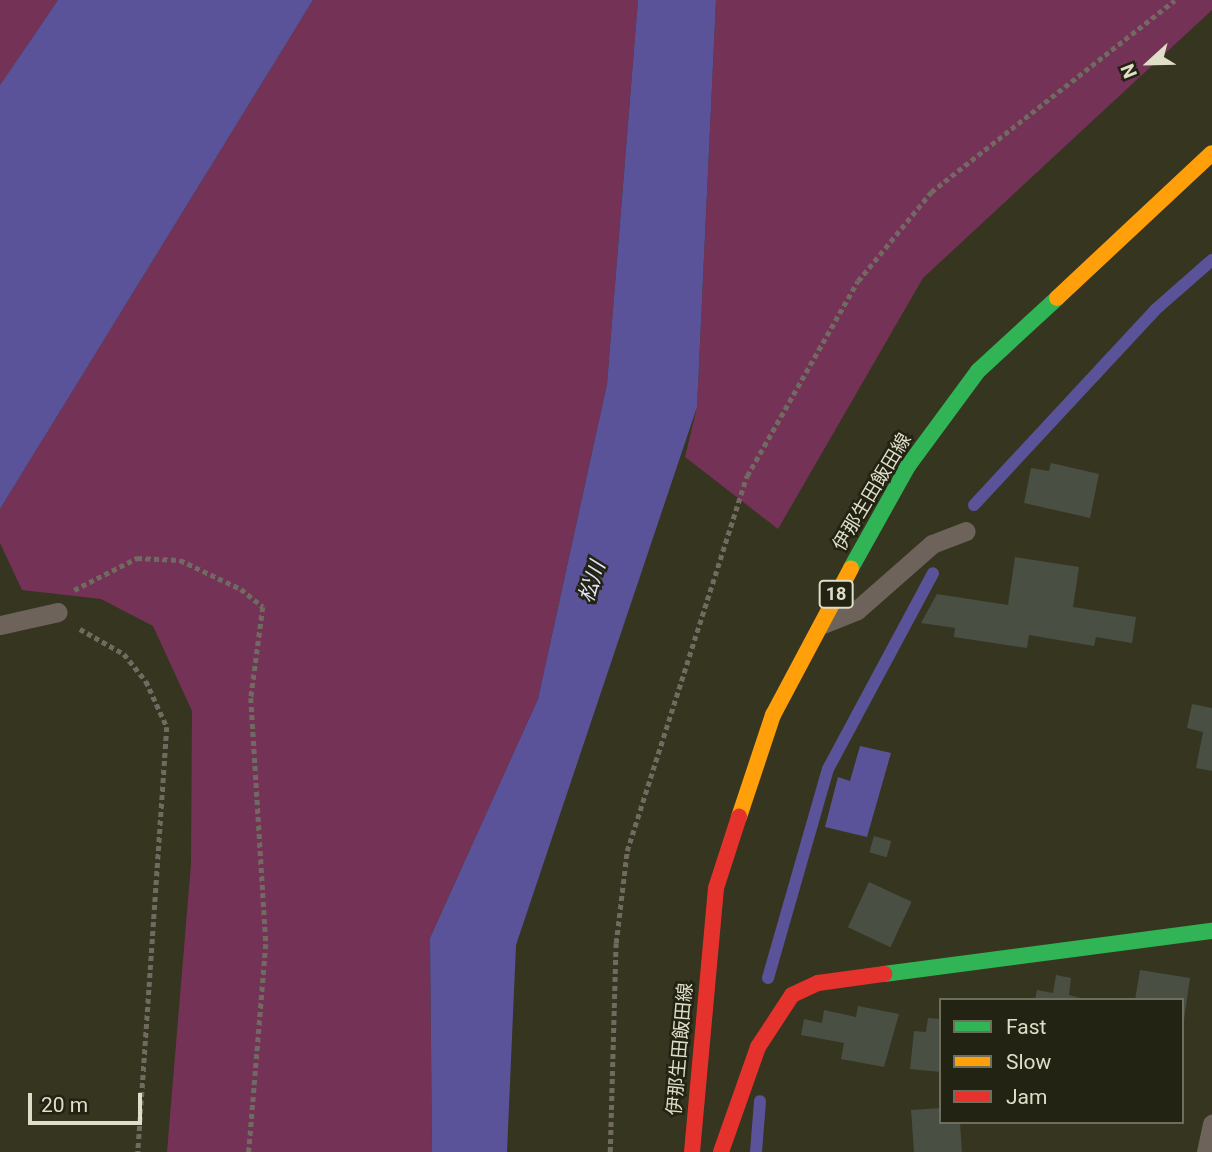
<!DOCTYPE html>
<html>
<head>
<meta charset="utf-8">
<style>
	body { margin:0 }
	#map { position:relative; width:1212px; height:1152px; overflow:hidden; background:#363520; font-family:Roboto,"Noto Sans JP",sans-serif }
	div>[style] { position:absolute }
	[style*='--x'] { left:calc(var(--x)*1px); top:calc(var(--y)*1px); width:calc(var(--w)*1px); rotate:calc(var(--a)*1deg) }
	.green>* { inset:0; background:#733256 }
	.water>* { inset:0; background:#5b5399 }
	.stream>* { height:12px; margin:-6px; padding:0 6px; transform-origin:6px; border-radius:6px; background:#5b5399 }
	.building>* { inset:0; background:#494f42; transform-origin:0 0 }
	.path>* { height:4.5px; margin-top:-2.25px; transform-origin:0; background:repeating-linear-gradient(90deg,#716a61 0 5px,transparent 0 8.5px) }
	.lane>* { height:19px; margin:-9.5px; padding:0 9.5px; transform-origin:9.5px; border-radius:9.5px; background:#6e635b }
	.fast>* { height:16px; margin:-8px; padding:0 8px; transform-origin:8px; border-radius:8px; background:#30b455 }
	.slow>* { height:16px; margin:-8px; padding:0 8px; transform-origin:8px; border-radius:8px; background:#ff9f0a }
	.jam>* { height:16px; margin:-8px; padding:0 8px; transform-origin:8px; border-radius:8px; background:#e5322d }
	span { translate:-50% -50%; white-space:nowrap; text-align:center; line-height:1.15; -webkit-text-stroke:5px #232313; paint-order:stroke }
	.shield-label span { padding:2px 5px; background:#232313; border:2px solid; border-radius:5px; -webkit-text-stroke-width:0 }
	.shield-label { font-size:18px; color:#dfdec9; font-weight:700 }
	.street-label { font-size:19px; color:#dfdec9 }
	.water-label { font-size:21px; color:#e1e1f8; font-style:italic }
	.legend { position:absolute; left:939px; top:998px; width:245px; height:126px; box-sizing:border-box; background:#232313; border:2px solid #6e6e5c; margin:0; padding:9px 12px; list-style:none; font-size:21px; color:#dfdec9 }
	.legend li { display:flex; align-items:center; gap:14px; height:35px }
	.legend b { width:35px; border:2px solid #6e6e5c }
	.north { position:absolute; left:1114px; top:28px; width:70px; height:70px; -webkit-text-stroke:5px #232313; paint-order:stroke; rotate:248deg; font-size:19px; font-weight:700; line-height:28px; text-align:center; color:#dfdec9 }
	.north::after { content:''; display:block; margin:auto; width:24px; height:32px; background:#dfdec9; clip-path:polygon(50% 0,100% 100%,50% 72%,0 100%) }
	.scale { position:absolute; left:28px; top:1093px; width:114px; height:32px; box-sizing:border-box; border:4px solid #dfdec9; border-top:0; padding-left:9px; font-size:21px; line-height:24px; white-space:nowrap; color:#dfdec9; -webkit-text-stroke:5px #232313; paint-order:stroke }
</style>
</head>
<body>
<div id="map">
	<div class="green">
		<div style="clip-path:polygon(0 0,58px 0,0 85px)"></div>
		<div style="clip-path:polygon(313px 0,638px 0,607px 384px,538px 699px,430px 938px,432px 1152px,167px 1152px,191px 864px,192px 711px,153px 626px,101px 599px,22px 590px,0 543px,0 509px)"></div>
		<div style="clip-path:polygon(716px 0,1212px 0,1212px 10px,923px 278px,778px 529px,685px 457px,697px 407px)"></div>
	</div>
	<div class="water">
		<div style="clip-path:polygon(58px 0,313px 0,0 509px,0 85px)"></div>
		<div style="clip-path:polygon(638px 0,716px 0,697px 407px,516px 945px,507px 1152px,432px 1152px,430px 938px,538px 699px,607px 384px)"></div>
		<div style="clip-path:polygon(860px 746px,891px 753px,867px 837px,825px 827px,838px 777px,850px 781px)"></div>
	</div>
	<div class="stream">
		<div style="--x:974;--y:505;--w:266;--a:-47.1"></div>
		<div style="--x:1155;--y:310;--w:76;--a:-41.3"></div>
		<div style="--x:768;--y:978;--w:217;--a:-74"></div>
		<div style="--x:828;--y:769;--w:222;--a:-61.8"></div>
		<div style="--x:756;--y:1152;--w:51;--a:-85.5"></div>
	</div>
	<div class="building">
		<div style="clip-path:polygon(1051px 463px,1099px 474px,1090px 518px,1024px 503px,1031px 468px,1049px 471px)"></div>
		<div style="clip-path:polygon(1015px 557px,1079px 567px,1073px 607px,1136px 617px,1132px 643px,1096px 637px,1094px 646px,1029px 635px,1027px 648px,954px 637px,955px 628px,921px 623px,937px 594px,1008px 605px)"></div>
		<div style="clip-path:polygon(1192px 704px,1212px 708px,1212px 771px,1196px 768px,1203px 732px,1187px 728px)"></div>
		<div style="left:874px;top:836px;width:18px;height:17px;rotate:16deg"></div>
		<div style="left:869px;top:882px;width:47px;height:50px;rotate:25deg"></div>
		<div style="clip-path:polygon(1140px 970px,1190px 978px,1184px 1020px,1182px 1000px,1135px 1000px)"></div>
		<div style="clip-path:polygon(1056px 975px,1071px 978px,1069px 995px,1087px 1000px,1035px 1000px,1037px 990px,1053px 993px)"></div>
		<div style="clip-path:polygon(858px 1006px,899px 1014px,884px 1067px,841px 1059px,844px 1043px,801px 1035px,804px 1019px,822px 1023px,824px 1010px,856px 1017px)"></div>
		<div style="clip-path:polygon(928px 1018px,941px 1019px,941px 1072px,910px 1069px,914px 1031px,926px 1032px)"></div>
		<div style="clip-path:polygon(941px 1108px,941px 1122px,960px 1122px,962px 1152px,914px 1152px,911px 1110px)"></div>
	</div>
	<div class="path">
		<div style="--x:74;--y:590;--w:71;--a:-26.9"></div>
		<div style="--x:137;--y:558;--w:43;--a:2.7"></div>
		<div style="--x:180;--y:560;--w:68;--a:25.4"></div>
		<div style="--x:241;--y:589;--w:28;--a:39"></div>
		<div style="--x:263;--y:607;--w:92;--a:97.5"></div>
		<div style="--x:251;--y:698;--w:246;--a:86.5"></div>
		<div style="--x:266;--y:944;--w:209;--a:94.7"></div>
		<div style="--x:80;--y:629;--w:51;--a:29.6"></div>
		<div style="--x:124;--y:654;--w:35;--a:51"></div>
		<div style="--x:146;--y:681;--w:51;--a:65.5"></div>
		<div style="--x:167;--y:727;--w:426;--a:93.9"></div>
		<div style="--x:610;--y:1152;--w:209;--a:-88.4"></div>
		<div style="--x:616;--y:943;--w:93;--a:-83.2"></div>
		<div style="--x:627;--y:851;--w:394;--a:-72.3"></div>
		<div style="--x:747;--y:476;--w:224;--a:-60.4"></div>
		<div style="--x:858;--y:281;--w:115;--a:-50.6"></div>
		<div style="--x:931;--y:192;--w:310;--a:-38.2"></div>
	</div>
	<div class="lane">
		<div style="--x:823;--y:624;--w:37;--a:-22"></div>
		<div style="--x:857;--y:610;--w:100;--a:-41.3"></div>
		<div style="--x:932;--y:544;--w:36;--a:-21"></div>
		<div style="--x:0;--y:625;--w:59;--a:-12.6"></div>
		<div style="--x:1206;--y:1152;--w:29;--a:-78"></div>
	</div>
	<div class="fast">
		<div style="--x:851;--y:568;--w:117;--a:-60.8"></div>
		<div style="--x:908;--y:466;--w:118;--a:-53.6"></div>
		<div style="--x:978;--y:371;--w:108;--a:-42.7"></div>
		<div style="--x:884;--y:974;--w:331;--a:-7.5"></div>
	</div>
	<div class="slow">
		<div style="--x:1057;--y:298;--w:212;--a:-43.1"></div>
		<div style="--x:739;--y:817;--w:108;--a:-71.6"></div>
		<div style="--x:773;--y:715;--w:166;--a:-62"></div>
	</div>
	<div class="jam">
		<div style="--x:692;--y:1152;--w:265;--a:-84.8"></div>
		<div style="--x:716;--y:888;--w:75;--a:-72.1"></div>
		<div style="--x:721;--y:1152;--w:111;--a:-70.6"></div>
		<div style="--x:758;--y:1047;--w:62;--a:-56.8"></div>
		<div style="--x:792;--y:995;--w:29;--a:-25"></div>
		<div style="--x:818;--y:983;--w:67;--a:-7.8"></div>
	</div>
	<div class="shield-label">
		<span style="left:836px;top:594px">18</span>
	</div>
	<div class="street-label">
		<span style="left:872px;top:492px;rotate:-59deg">伊那生田飯田線</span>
		<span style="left:680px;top:1049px;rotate:-85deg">伊那生田飯田線</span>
	</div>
	<div class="water-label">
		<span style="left:592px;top:582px;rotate:-72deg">松川</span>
	</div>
	<ul class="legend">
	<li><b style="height:9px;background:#30b455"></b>Fast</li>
	<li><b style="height:9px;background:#ff9f0a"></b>Slow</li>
	<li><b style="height:9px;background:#e5322d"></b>Jam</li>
	</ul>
	<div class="north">N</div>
	<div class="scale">20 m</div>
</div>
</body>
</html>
